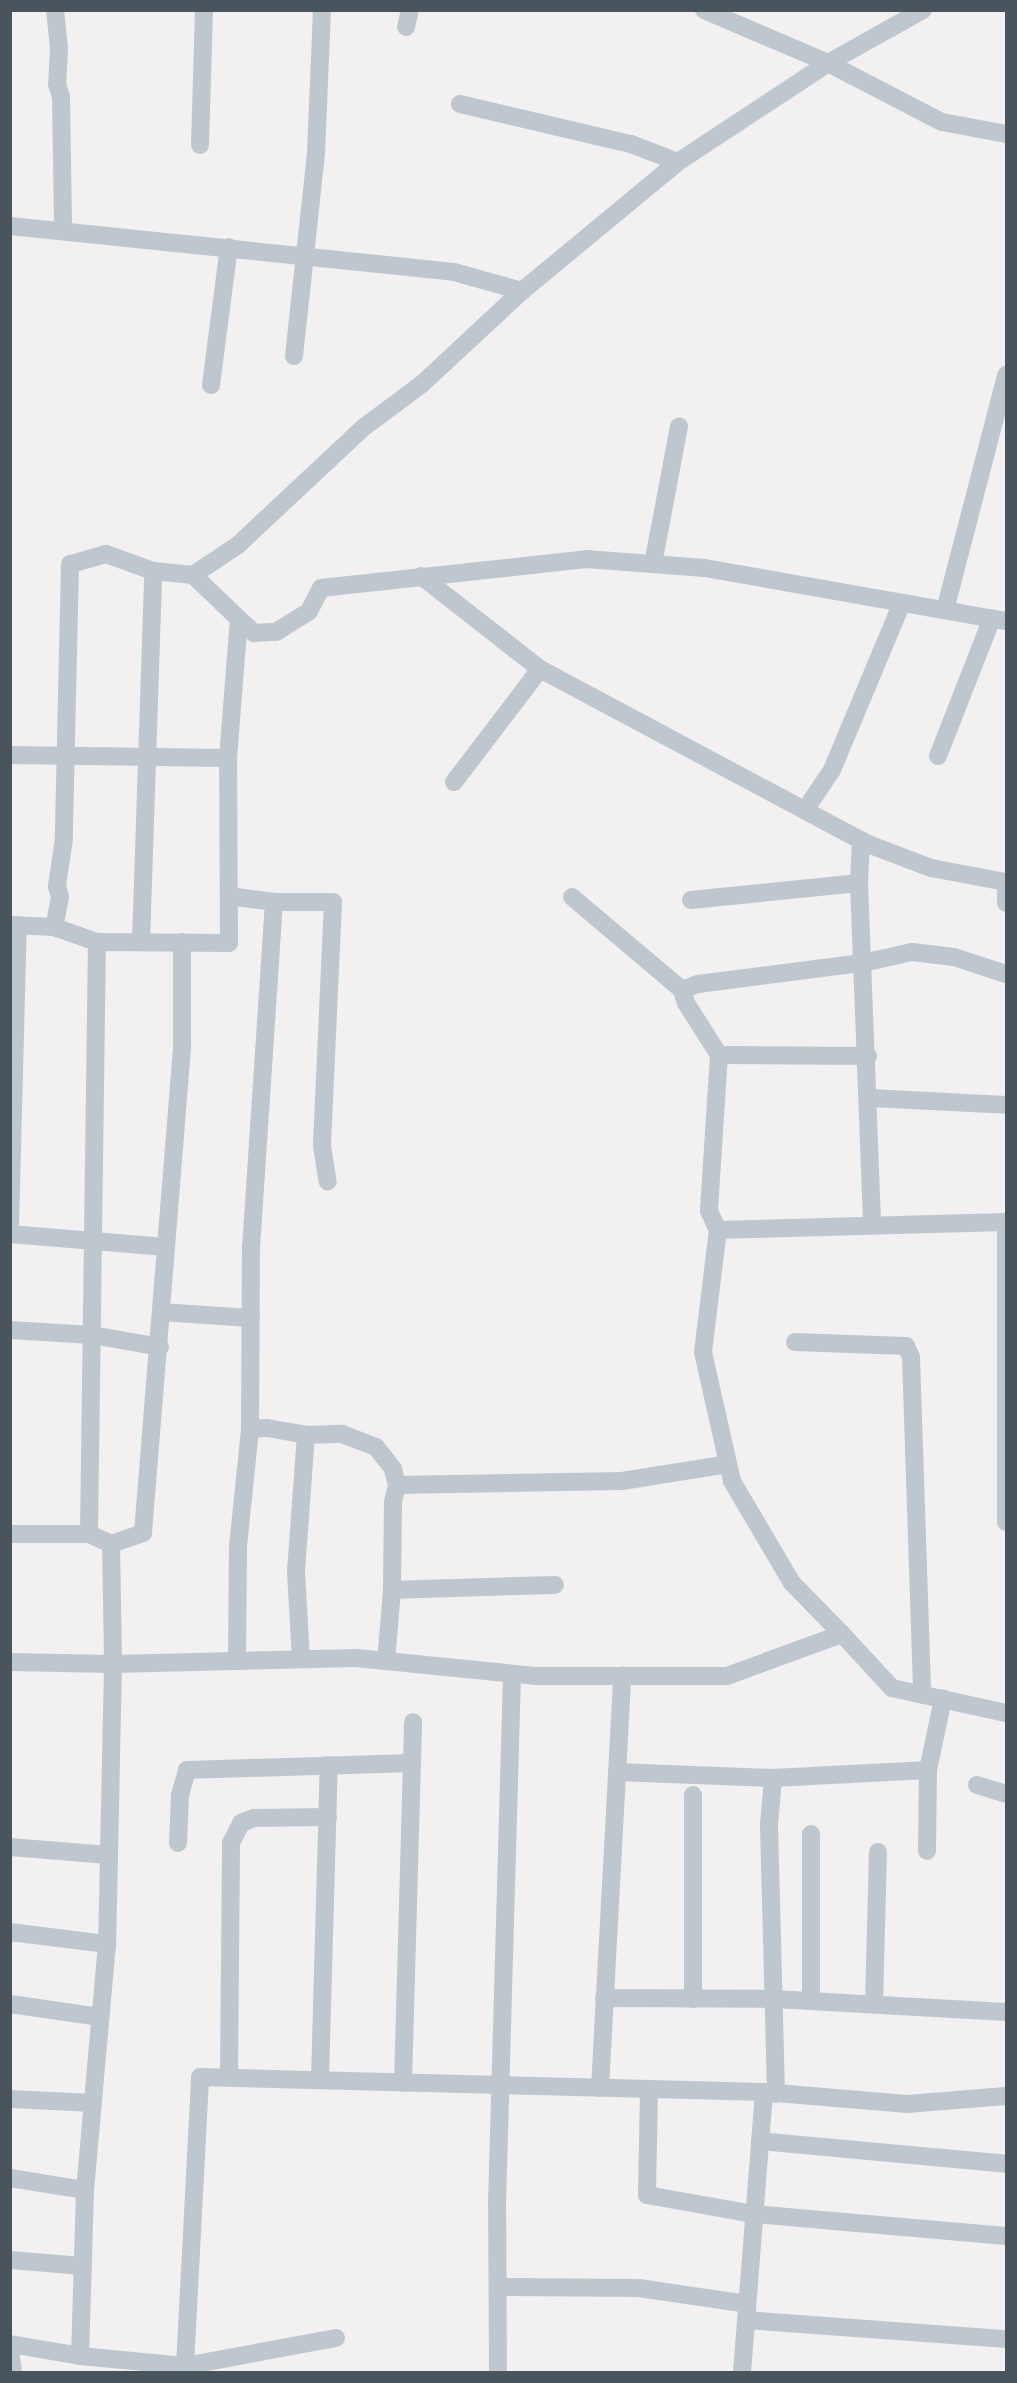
<!DOCTYPE html>
<html>
<head>
<meta charset="utf-8">
<style>
	body { margin:0 }
	#map { position:relative; width:1017px; height:2383px; overflow:hidden; background:#f2f0f0; font-family:Quicksand,sans-serif }
	div>[style] { position:absolute }
	[style*='--x'] { left:calc(var(--x)*1px); top:calc(var(--y)*1px); width:calc(var(--w)*1px); rotate:calc(var(--a)*1deg) }
	.minor>* { height:18px; margin:-9px; padding:0 9px; transform-origin:9px; border-radius:9px; background:#bfc7ce }
	span { translate:-50% -50%; white-space:nowrap; text-align:center; line-height:1.15; -webkit-text-stroke:6px #fff; paint-order:stroke }
	.frame { position:absolute; inset:0; border:12px solid #49545c; pointer-events:none }
</style>
</head>
<body>
<div id="map">
	<div class="minor">
		<div style="--x:55;--y:10;--w:39;--a:84"></div>
		<div style="--x:59;--y:49;--w:35;--a:93"></div>
		<div style="--x:57;--y:84;--w:14;--a:73"></div>
		<div style="--x:61;--y:97;--w:134;--a:89.1"></div>
		<div style="--x:704;--y:10;--w:135;--a:23.1"></div>
		<div style="--x:828;--y:63;--w:128;--a:27.4"></div>
		<div style="--x:942;--y:122;--w:65;--a:10.6"></div>
		<div style="--x:406;--y:27;--w:17;--a:-77"></div>
		<div style="--x:460;--y:104;--w:176;--a:13.2"></div>
		<div style="--x:631;--y:144;--w:50;--a:21"></div>
		<div style="--x:200;--y:145;--w:135;--a:-88.3"></div>
		<div style="--x:10;--y:226;--w:446;--a:5.9"></div>
		<div style="--x:454;--y:272;--w:71;--a:15.6"></div>
		<div style="--x:522;--y:291;--w:137;--a:137.1"></div>
		<div style="--x:422;--y:384;--w:72;--a:143.4"></div>
		<div style="--x:364;--y:427;--w:173;--a:136.9"></div>
		<div style="--x:238;--y:545;--w:54;--a:146.3"></div>
		<div style="--x:193;--y:575;--w:40;--a:-174.3"></div>
		<div style="--x:153;--y:571;--w:50;--a:-160.1"></div>
		<div style="--x:106;--y:554;--w:37;--a:164"></div>
		<div style="--x:70;--y:564;--w:274;--a:91.3"></div>
		<div style="--x:64;--y:838;--w:49;--a:98.3"></div>
		<div style="--x:57;--y:886;--w:11;--a:75"></div>
		<div style="--x:60;--y:897;--w:31;--a:101"></div>
		<div style="--x:522;--y:291;--w:202;--a:-39.6"></div>
		<div style="--x:678;--y:162;--w:180;--a:-33.4"></div>
		<div style="--x:828;--y:63;--w:109;--a:-29.2"></div>
		<div style="--x:294;--y:356;--w:204;--a:-83.8"></div>
		<div style="--x:316;--y:153;--w:143;--a:-87.6"></div>
		<div style="--x:211;--y:385;--w:139;--a:-82.6"></div>
		<div style="--x:653;--y:564;--w:140;--a:-79.3"></div>
		<div style="--x:193;--y:575;--w:64;--a:43.7"></div>
		<div style="--x:421;--y:576;--w:151;--a:38"></div>
		<div style="--x:540;--y:669;--w:372;--a:28.1"></div>
		<div style="--x:868;--y:844;--w:67;--a:20.9"></div>
		<div style="--x:931;--y:868;--w:76;--a:10.6"></div>
		<div style="--x:945;--y:610;--w:243;--a:-75.4"></div>
		<div style="--x:10;--y:755;--w:218;--a:0.8"></div>
		<div style="--x:938;--y:756;--w:148;--a:-68.6"></div>
		<div style="--x:454;--y:782;--w:142;--a:-52.7"></div>
		<div style="--x:805;--y:810;--w:48;--a:-56"></div>
		<div style="--x:832;--y:770;--w:181;--a:-67.3"></div>
		<div style="--x:861;--y:840;--w:43;--a:92.7"></div>
		<div style="--x:859;--y:883;--w:341;--a:87.8"></div>
		<div style="--x:1006;--y:889;--w:14;--a:90"></div>
		<div style="--x:229;--y:896;--w:45;--a:7.6"></div>
		<div style="--x:274;--y:902;--w:59;--a:0"></div>
		<div style="--x:333;--y:902;--w:244;--a:92.6"></div>
		<div style="--x:322;--y:1146;--w:36;--a:81"></div>
		<div style="--x:572;--y:897;--w:144;--a:40.2"></div>
		<div style="--x:682;--y:990;--w:14;--a:73"></div>
		<div style="--x:686;--y:1003;--w:62;--a:57.6"></div>
		<div style="--x:719;--y:1055;--w:156;--a:93.7"></div>
		<div style="--x:709;--y:1211;--w:21;--a:65"></div>
		<div style="--x:691;--y:900;--w:169;--a:-5.8"></div>
		<div style="--x:10;--y:925;--w:44;--a:2.6"></div>
		<div style="--x:54;--y:927;--w:46;--a:19.2"></div>
		<div style="--x:141;--y:942;--w:371;--a:-88.1"></div>
		<div style="--x:682;--y:990;--w:17;--a:-21"></div>
		<div style="--x:698;--y:984;--w:166;--a:-7.3"></div>
		<div style="--x:863;--y:963;--w:50;--a:-12.7"></div>
		<div style="--x:912;--y:952;--w:42;--a:6.8"></div>
		<div style="--x:954;--y:957;--w:55;--a:18.1"></div>
		<div style="--x:719;--y:1055;--w:149;--a:0.4"></div>
		<div style="--x:870;--y:1098;--w:136;--a:2.9"></div>
		<div style="--x:1006;--y:1222;--w:300;--a:90"></div>
		<div style="--x:10;--y:1225;--w:300;--a:-88.5"></div>
		<div style="--x:10;--y:1234;--w:156;--a:4.8"></div>
		<div style="--x:161;--y:1312;--w:90;--a:3.8"></div>
		<div style="--x:10;--y:1330;--w:82;--a:3.5"></div>
		<div style="--x:92;--y:1335;--w:69;--a:10"></div>
		<div style="--x:795;--y:1342;--w:111;--a:2.1"></div>
		<div style="--x:906;--y:1346;--w:12;--a:66"></div>
		<div style="--x:911;--y:1357;--w:338;--a:88.1"></div>
		<div style="--x:250;--y:1429;--w:17;--a:-3"></div>
		<div style="--x:267;--y:1428;--w:40;--a:10"></div>
		<div style="--x:306;--y:1435;--w:36;--a:-2"></div>
		<div style="--x:342;--y:1434;--w:36;--a:21"></div>
		<div style="--x:376;--y:1447;--w:28;--a:52"></div>
		<div style="--x:393;--y:1469;--w:16;--a:76"></div>
		<div style="--x:397;--y:1485;--w:17;--a:103"></div>
		<div style="--x:393;--y:1502;--w:88;--a:90.7"></div>
		<div style="--x:392;--y:1590;--w:71;--a:94.8"></div>
		<div style="--x:397;--y:1485;--w:225;--a:-1"></div>
		<div style="--x:622;--y:1481;--w:107;--a:-9.1"></div>
		<div style="--x:10;--y:1534;--w:79;--a:0"></div>
		<div style="--x:89;--y:1534;--w:24;--a:24"></div>
		<div style="--x:111;--y:1544;--w:34;--a:-19"></div>
		<div style="--x:143;--y:1533;--w:489;--a:-85.4"></div>
		<div style="--x:182;--y:1046;--w:104;--a:-90"></div>
		<div style="--x:89;--y:1534;--w:592;--a:-89.23"></div>
		<div style="--x:97;--y:942;--w:132;--a:0.4"></div>
		<div style="--x:229;--y:943;--w:185;--a:-90.3"></div>
		<div style="--x:228;--y:758;--w:139;--a:-85.5"></div>
		<div style="--x:239;--y:619;--w:21;--a:43"></div>
		<div style="--x:254;--y:633;--w:22;--a:-3"></div>
		<div style="--x:276;--y:632;--w:39;--a:-32"></div>
		<div style="--x:309;--y:611;--w:26;--a:-62"></div>
		<div style="--x:321;--y:588;--w:267;--a:-6.2"></div>
		<div style="--x:586;--y:559;--w:119;--a:4.3"></div>
		<div style="--x:705;--y:568;--w:306;--a:10"></div>
		<div style="--x:111;--y:1544;--w:120;--a:89"></div>
		<div style="--x:113;--y:1664;--w:280;--a:91.2"></div>
		<div style="--x:107;--y:1944;--w:247;--a:95.1"></div>
		<div style="--x:85;--y:2190;--w:166;--a:91.7"></div>
		<div style="--x:80;--y:2356;--w:105;--a:5.4"></div>
		<div style="--x:185;--y:2366;--w:6;--a:90"></div>
		<div style="--x:392;--y:1590;--w:163;--a:-1.8"></div>
		<div style="--x:842;--y:1634;--w:71;--a:-134.4"></div>
		<div style="--x:792;--y:1583;--w:118;--a:-120.5"></div>
		<div style="--x:732;--y:1481;--w:132;--a:-102.7"></div>
		<div style="--x:703;--y:1352;--w:123;--a:-83"></div>
		<div style="--x:718;--y:1230;--w:288;--a:-1.6"></div>
		<div style="--x:301;--y:1659;--w:88;--a:-93.3"></div>
		<div style="--x:296;--y:1571;--w:136;--a:-85.8"></div>
		<div style="--x:237;--y:1661;--w:115;--a:-89.5"></div>
		<div style="--x:238;--y:1546;--w:118;--a:-84.1"></div>
		<div style="--x:250;--y:1429;--w:181;--a:-89.7"></div>
		<div style="--x:251;--y:1248;--w:347;--a:-86.2"></div>
		<div style="--x:10;--y:1662;--w:103;--a:1.1"></div>
		<div style="--x:113;--y:1664;--w:243;--a:-1.4"></div>
		<div style="--x:356;--y:1658;--w:180;--a:5.7"></div>
		<div style="--x:535;--y:1676;--w:192;--a:0"></div>
		<div style="--x:727;--y:1676;--w:122;--a:-20.1"></div>
		<div style="--x:842;--y:1634;--w:74;--a:47.2"></div>
		<div style="--x:892;--y:1688;--w:117;--a:12.4"></div>
		<div style="--x:617;--y:1772;--w:156;--a:2.2"></div>
		<div style="--x:773;--y:1778;--w:155;--a:-3"></div>
		<div style="--x:773;--y:1778;--w:47;--a:94.9"></div>
		<div style="--x:769;--y:1825;--w:269;--a:88.5"></div>
		<div style="--x:977;--y:1785;--w:30;--a:17"></div>
		<div style="--x:811;--y:1834;--w:167;--a:90"></div>
		<div style="--x:178;--y:1843;--w:48;--a:-87.6"></div>
		<div style="--x:180;--y:1795;--w:26;--a:-74"></div>
		<div style="--x:187;--y:1770;--w:225;--a:-1.8"></div>
		<div style="--x:10;--y:1847;--w:99;--a:4.6"></div>
		<div style="--x:927;--y:1851;--w:81;--a:-89.3"></div>
		<div style="--x:928;--y:1770;--w:73;--a:-78.1"></div>
		<div style="--x:10;--y:1932;--w:98;--a:7.1"></div>
		<div style="--x:604;--y:1998;--w:170;--a:0.3"></div>
		<div style="--x:774;--y:1999;--w:232;--a:3.2"></div>
		<div style="--x:693;--y:1999;--w:204;--a:-90"></div>
		<div style="--x:10;--y:2004;--w:91;--a:8.2"></div>
		<div style="--x:874;--y:2004;--w:152;--a:-88.5"></div>
		<div style="--x:229;--y:2076;--w:233;--a:-89.5"></div>
		<div style="--x:231;--y:1843;--w:22;--a:-63"></div>
		<div style="--x:241;--y:1823;--w:14;--a:-21"></div>
		<div style="--x:254;--y:1818;--w:74;--a:-0.8"></div>
		<div style="--x:320;--y:2079;--w:314;--a:-88.4"></div>
		<div style="--x:403;--y:2083;--w:361;--a:-88.4"></div>
		<div style="--x:600;--y:2088;--w:413;--a:-86.9"></div>
		<div style="--x:649;--y:2090;--w:105;--a:91.1"></div>
		<div style="--x:647;--y:2195;--w:109;--a:10.1"></div>
		<div style="--x:754;--y:2214;--w:253;--a:5"></div>
		<div style="--x:10;--y:2099;--w:83;--a:2.8"></div>
		<div style="--x:760;--y:2141;--w:247;--a:5.3"></div>
		<div style="--x:10;--y:2178;--w:76;--a:9.1"></div>
		<div style="--x:10;--y:2260;--w:73;--a:4.7"></div>
		<div style="--x:498;--y:2287;--w:141;--a:0.4"></div>
		<div style="--x:639;--y:2288;--w:109;--a:8.4"></div>
		<div style="--x:746;--y:2320;--w:261;--a:4.2"></div>
		<div style="--x:336;--y:2338;--w:154;--a:169.5"></div>
		<div style="--x:185;--y:2366;--w:289;--a:-87"></div>
		<div style="--x:200;--y:2077;--w:564;--a:1.52"></div>
		<div style="--x:764;--y:2092;--w:144;--a:4.8"></div>
		<div style="--x:907;--y:2104;--w:99;--a:-4.6"></div>
		<div style="--x:10;--y:2344;--w:71;--a:9.7"></div>
		<div style="--x:10;--y:2351;--w:21;--a:82"></div>
		<div style="--x:498;--y:2372;--w:167;--a:-90.3"></div>
		<div style="--x:497;--y:2205;--w:531;--a:-88.38"></div>
		<div style="--x:742;--y:2372;--w:281;--a:-85.5"></div>
	</div>
	<div class="frame"></div>
</div>
</body>
</html>
